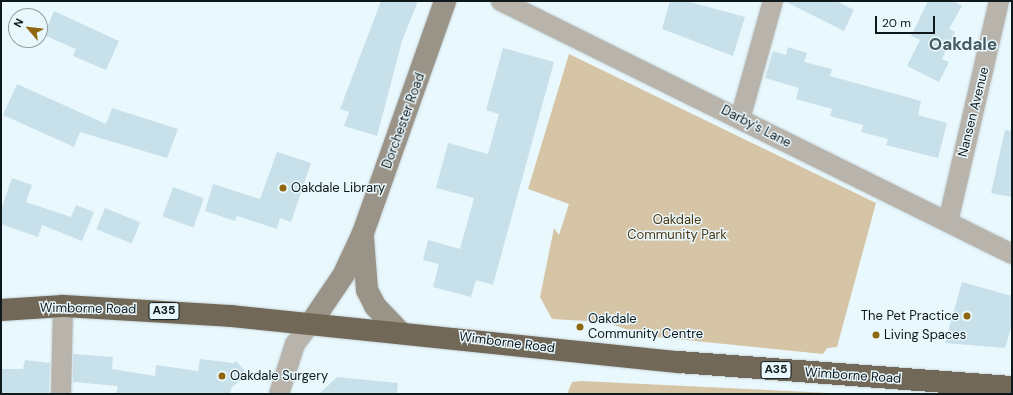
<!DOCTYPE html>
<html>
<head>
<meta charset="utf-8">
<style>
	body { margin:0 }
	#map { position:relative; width:1013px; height:395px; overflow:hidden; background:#e9f8fd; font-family:"DM Sans",sans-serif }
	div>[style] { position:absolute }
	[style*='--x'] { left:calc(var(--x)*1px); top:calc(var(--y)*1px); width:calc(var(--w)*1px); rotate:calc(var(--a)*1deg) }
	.green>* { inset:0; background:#d6c4a6 }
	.building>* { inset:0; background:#c8e0ea; transform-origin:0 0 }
	.roads { filter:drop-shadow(0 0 1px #c6d4d9) drop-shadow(0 0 1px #c6d4d9) }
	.street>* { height:20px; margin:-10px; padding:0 10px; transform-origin:10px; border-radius:10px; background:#b8b3ab }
	.secondary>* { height:22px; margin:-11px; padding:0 11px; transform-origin:11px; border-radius:11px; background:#9a9387 }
	.highway>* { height:22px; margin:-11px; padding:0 11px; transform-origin:11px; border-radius:11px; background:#726857 }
	.dots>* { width:11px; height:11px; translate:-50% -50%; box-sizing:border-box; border:2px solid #e9f8fd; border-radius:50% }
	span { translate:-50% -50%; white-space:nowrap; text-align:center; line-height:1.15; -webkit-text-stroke:3px #e9f8fd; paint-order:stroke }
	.shield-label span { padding:1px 3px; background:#e9f8fd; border:1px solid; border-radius:3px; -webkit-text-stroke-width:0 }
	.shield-label { font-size:12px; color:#0f181b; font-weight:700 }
	.street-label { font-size:13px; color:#0f181b }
	.poi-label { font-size:13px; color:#0f181b }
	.left { translate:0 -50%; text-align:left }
	.right { translate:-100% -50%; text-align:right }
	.park-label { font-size:13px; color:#4c3812 }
	.district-label { font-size:17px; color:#455a62; font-weight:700 }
	.frame { position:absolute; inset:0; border:2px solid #0f181b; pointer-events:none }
	.north { position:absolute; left:8px; top:8px; width:40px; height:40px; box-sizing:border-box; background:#e9f8fd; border:1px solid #929ea3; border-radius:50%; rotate:298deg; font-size:11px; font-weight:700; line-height:16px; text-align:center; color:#0f181b }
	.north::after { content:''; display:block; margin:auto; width:14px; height:18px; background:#90670e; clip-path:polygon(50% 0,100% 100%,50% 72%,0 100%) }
	.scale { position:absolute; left:875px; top:16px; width:60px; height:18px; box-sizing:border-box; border:2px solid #0f181b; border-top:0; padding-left:5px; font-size:12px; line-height:14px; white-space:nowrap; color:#0f181b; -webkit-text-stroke:3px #e9f8fd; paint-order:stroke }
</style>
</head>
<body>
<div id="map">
	<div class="green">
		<div style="clip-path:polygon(569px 54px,876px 203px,837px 347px,827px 348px,823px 354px,646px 336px,605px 322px,552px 319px,540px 297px,554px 228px,559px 235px,569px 204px,528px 189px)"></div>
		<div style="clip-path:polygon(581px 381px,851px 394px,567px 394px,572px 382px)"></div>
	</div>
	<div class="building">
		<div style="clip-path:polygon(381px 1px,418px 1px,402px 41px,377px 136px,344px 126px,349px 112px,340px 109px)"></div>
		<div style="clip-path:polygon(670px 1px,686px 1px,745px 17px,733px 56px,662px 29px)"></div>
		<div style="clip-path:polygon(784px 1px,836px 1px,854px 10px,844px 31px)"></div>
		<div style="clip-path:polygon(928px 1px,953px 1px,962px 6px,949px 29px,955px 32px,942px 59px,949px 62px,939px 82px,907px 66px,920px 40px,911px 36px)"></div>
		<div style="clip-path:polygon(54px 11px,119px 41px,106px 70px,73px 56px,76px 49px,44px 35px)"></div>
		<div style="clip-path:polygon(788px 47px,807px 53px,804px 62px,832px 69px,830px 76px,921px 101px,918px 115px,947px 123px,938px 158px,886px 145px,888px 139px,861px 132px,863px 125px,830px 116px,832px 109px,796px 99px,799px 88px,765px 78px,773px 51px,786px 55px)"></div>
		<div style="clip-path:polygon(503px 48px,554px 62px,493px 285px,476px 280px,471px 297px,433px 287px,439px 264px,423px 260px,428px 240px,460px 249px,474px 198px,436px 188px,448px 143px,488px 154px,499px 114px,486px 110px)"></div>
		<div style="clip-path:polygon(17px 84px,106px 124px,112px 108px,178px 129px,167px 158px,80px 132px,74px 147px,3px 115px)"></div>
		<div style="clip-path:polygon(1005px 130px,1012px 131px,1012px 197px,991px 193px)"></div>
		<div style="clip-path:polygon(277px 152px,311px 163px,291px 222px,280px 218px,277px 229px,237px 216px,235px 221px,205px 211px,213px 184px,260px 199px)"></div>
		<div style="clip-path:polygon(12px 178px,32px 185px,26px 202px,71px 217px,76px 205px,94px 212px,82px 241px,42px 225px,38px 237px,1px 224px,1px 210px)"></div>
		<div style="left:173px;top:187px;width:33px;height:31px;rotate:20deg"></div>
		<div style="left:105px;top:208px;width:38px;height:23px;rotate:22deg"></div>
		<div style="clip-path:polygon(962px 282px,1012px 296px,1012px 324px,1005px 348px,945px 343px)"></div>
		<div style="clip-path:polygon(73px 354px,113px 357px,112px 369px,155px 376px,156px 365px,198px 371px,200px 359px,233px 363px,236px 361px,248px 374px,231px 388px,230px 394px,116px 394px,118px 386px,73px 382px)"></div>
		<div style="clip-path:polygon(25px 360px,50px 363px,49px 394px,1px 394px,1px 369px,23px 369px)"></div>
		<div style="clip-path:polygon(337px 377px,398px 383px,397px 394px,319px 394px)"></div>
	</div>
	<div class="roads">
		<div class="street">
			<div style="--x:501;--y:1;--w:570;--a:26.34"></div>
			<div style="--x:740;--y:119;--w:123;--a:-74.4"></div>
			<div style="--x:948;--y:222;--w:227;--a:-77"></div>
			<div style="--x:61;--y:394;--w:88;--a:-88.7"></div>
			<div style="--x:279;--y:394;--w:52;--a:-72.3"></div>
			<div style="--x:295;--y:344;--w:26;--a:-53"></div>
		</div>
		<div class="secondary">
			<div style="--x:363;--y:238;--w:52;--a:85.6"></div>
			<div style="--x:367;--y:290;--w:18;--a:63"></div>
			<div style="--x:375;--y:306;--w:37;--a:46"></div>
			<div style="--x:311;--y:323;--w:59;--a:-56"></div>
			<div style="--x:344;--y:274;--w:45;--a:-65.1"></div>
			<div style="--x:363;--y:233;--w:246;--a:-70.5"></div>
		</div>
		<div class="highway">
			<div style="--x:1;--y:310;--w:62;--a:-3.7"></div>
			<div style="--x:63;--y:306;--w:168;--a:3.4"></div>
			<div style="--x:231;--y:316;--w:450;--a:5.9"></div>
			<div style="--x:679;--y:362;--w:334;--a:4.3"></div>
		</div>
	</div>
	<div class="dots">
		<div style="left:283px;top:188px;background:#90670e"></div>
		<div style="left:967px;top:316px;background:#90670e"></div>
		<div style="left:580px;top:327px;background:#90670e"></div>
		<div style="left:876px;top:335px;background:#90670e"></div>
		<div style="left:222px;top:376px;background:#90670e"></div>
	</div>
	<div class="shield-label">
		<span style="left:164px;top:311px">A35</span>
		<span style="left:776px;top:370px">A35</span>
	</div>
	<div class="street-label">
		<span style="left:974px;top:112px;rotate:-76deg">Nansen Avenue</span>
		<span style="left:404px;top:121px;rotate:-70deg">Dorchester Road</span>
		<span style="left:756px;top:127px;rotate:27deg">Darby's Lane</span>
		<span style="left:88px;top:309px;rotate:1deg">Wimborne Road</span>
		<span style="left:507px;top:343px;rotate:7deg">Wimborne Road</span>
		<span style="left:853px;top:376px;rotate:4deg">Wimborne Road</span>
	</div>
	<div class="poi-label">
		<span class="left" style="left:291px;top:188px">Oakdale Library</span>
		<span class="right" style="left:959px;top:316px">The Pet Practice</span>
		<span class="left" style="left:588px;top:327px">Oakdale<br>Community Centre</span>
		<span class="left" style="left:884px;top:335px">Living Spaces</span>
		<span class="left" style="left:230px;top:376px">Oakdale Surgery</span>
	</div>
	<div class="park-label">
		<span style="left:677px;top:228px">Oakdale<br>Community Park</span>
	</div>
	<div class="district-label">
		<span style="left:963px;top:45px">Oakdale</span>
	</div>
	<div class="frame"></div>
	<div class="north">N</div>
	<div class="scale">20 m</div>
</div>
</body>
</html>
